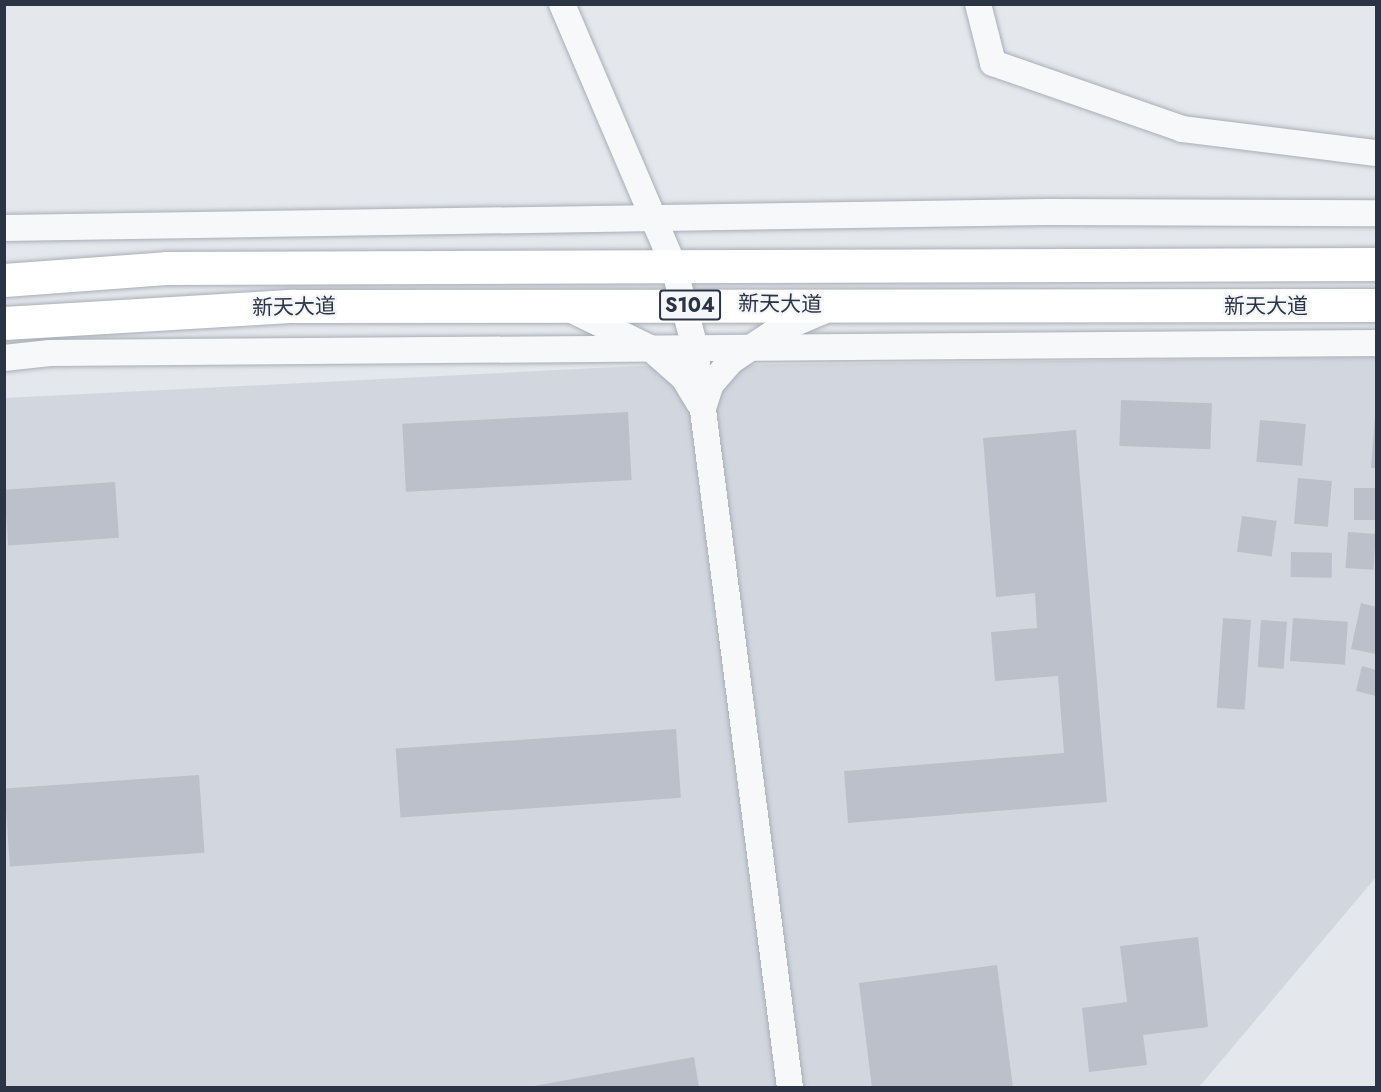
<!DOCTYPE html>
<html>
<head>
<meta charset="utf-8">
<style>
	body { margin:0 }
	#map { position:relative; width:1381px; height:1092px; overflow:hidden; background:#e4e7ec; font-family:Jost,"Noto Sans SC",sans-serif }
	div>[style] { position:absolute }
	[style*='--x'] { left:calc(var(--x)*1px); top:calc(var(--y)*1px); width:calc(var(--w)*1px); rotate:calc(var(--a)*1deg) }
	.built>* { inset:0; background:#d2d6de }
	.building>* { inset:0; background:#bbc0ca; transform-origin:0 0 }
	.roads { filter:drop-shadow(0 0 2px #a9aeb7) drop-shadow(0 0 2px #a9aeb7) }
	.minor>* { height:26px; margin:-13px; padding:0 13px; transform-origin:13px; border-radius:13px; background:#f7f8fa }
	.primary>* { height:33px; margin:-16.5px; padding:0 16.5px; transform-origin:16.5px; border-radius:16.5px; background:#fff }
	span { translate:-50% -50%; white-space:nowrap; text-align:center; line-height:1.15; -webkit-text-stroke:4.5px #f4f6f9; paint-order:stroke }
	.shield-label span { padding:2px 4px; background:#f4f6f9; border:2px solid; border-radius:4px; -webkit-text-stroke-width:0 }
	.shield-label { font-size:20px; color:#2b3445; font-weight:700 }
	.street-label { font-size:21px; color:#2b3445 }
	.frame { position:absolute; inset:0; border:6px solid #2b3445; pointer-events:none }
</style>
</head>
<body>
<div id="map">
	<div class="built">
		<div style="clip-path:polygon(1376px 357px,1376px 877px,1199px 1087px,5px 1088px,5px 398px,637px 366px)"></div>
	</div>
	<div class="building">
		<div style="left:1121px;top:400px;width:91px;height:46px;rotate:2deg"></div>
		<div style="left:628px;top:412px;width:68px;height:226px;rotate:87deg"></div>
		<div style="clip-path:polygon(1375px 416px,1376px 416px,1376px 468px,1371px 468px)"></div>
		<div style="left:1260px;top:420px;width:46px;height:42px;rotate:5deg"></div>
		<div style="clip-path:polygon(1076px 430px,1107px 802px,848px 823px,844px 771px,1064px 753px,1058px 676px,995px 681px,991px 632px,1037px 628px,1035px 593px,996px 597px,983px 438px)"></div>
		<div style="left:1298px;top:478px;width:34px;height:46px;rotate:5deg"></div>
		<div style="left:115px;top:482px;width:56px;height:111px;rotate:86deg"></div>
		<div style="left:1376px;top:488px;width:32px;height:22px;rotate:90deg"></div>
		<div style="left:1242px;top:516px;width:35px;height:36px;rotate:8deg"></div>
		<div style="left:1348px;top:532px;width:28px;height:36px;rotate:4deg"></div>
		<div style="left:1291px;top:552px;width:41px;height:25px;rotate:1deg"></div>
		<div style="clip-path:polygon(1361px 603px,1376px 607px,1376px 654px,1351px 649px)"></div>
		<div style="left:1223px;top:618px;width:28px;height:90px;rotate:4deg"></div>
		<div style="left:1293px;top:618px;width:55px;height:43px;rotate:4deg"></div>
		<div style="left:1261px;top:620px;width:26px;height:47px;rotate:4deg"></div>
		<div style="clip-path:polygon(1362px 666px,1376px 670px,1376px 696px,1356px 691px)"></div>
		<div style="left:676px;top:729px;width:69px;height:281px;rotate:86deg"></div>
		<div style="left:199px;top:775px;width:78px;height:195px;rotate:86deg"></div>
		<div style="clip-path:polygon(1198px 937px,1208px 1027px,1143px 1035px,1147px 1065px,1089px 1072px,1082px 1008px,1127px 1002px,1120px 946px)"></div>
		<div style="clip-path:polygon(997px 965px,1013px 1088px,872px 1088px,859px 983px)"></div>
		<div style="clip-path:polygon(694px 1057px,699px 1088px,534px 1088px,534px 1086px)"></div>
	</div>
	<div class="roads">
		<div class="minor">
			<div style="--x:562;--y:4;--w:283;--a:66.9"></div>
			<div style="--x:673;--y:264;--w:87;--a:75.3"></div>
			<div style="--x:695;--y:348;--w:746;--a:82.68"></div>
			<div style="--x:978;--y:4;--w:61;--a:75.7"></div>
			<div style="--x:993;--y:63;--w:200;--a:19.2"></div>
			<div style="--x:1182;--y:129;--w:195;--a:7.1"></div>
			<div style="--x:4;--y:228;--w:1044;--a:-0.88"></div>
			<div style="--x:1048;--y:212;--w:328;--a:0.2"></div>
			<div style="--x:572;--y:310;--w:87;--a:26"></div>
			<div style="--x:650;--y:348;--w:45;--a:41.4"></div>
			<div style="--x:684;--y:378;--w:29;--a:59"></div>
			<div style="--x:4;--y:358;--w:46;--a:-6.2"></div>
			<div style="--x:50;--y:353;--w:1326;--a:-0.43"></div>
			<div style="--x:703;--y:408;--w:25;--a:-72"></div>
			<div style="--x:711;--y:384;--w:30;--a:-49"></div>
			<div style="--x:731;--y:361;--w:54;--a:-33.7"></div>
			<div style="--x:776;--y:331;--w:54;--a:-22.8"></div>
		</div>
		<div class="primary">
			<div style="--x:4;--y:280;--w:162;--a:-4.2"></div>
			<div style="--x:166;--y:268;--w:1210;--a:-0.19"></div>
			<div style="--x:4;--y:323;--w:290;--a:-3.4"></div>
			<div style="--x:294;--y:306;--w:1082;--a:-0.05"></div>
		</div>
	</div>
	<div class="shield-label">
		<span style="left:690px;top:305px">S104</span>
	</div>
	<div class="street-label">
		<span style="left:780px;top:304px;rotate:1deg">新天大道</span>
		<span style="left:1266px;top:306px">新天大道</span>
		<span style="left:294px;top:307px;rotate:-1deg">新天大道</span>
	</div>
	<div class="frame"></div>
</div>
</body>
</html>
